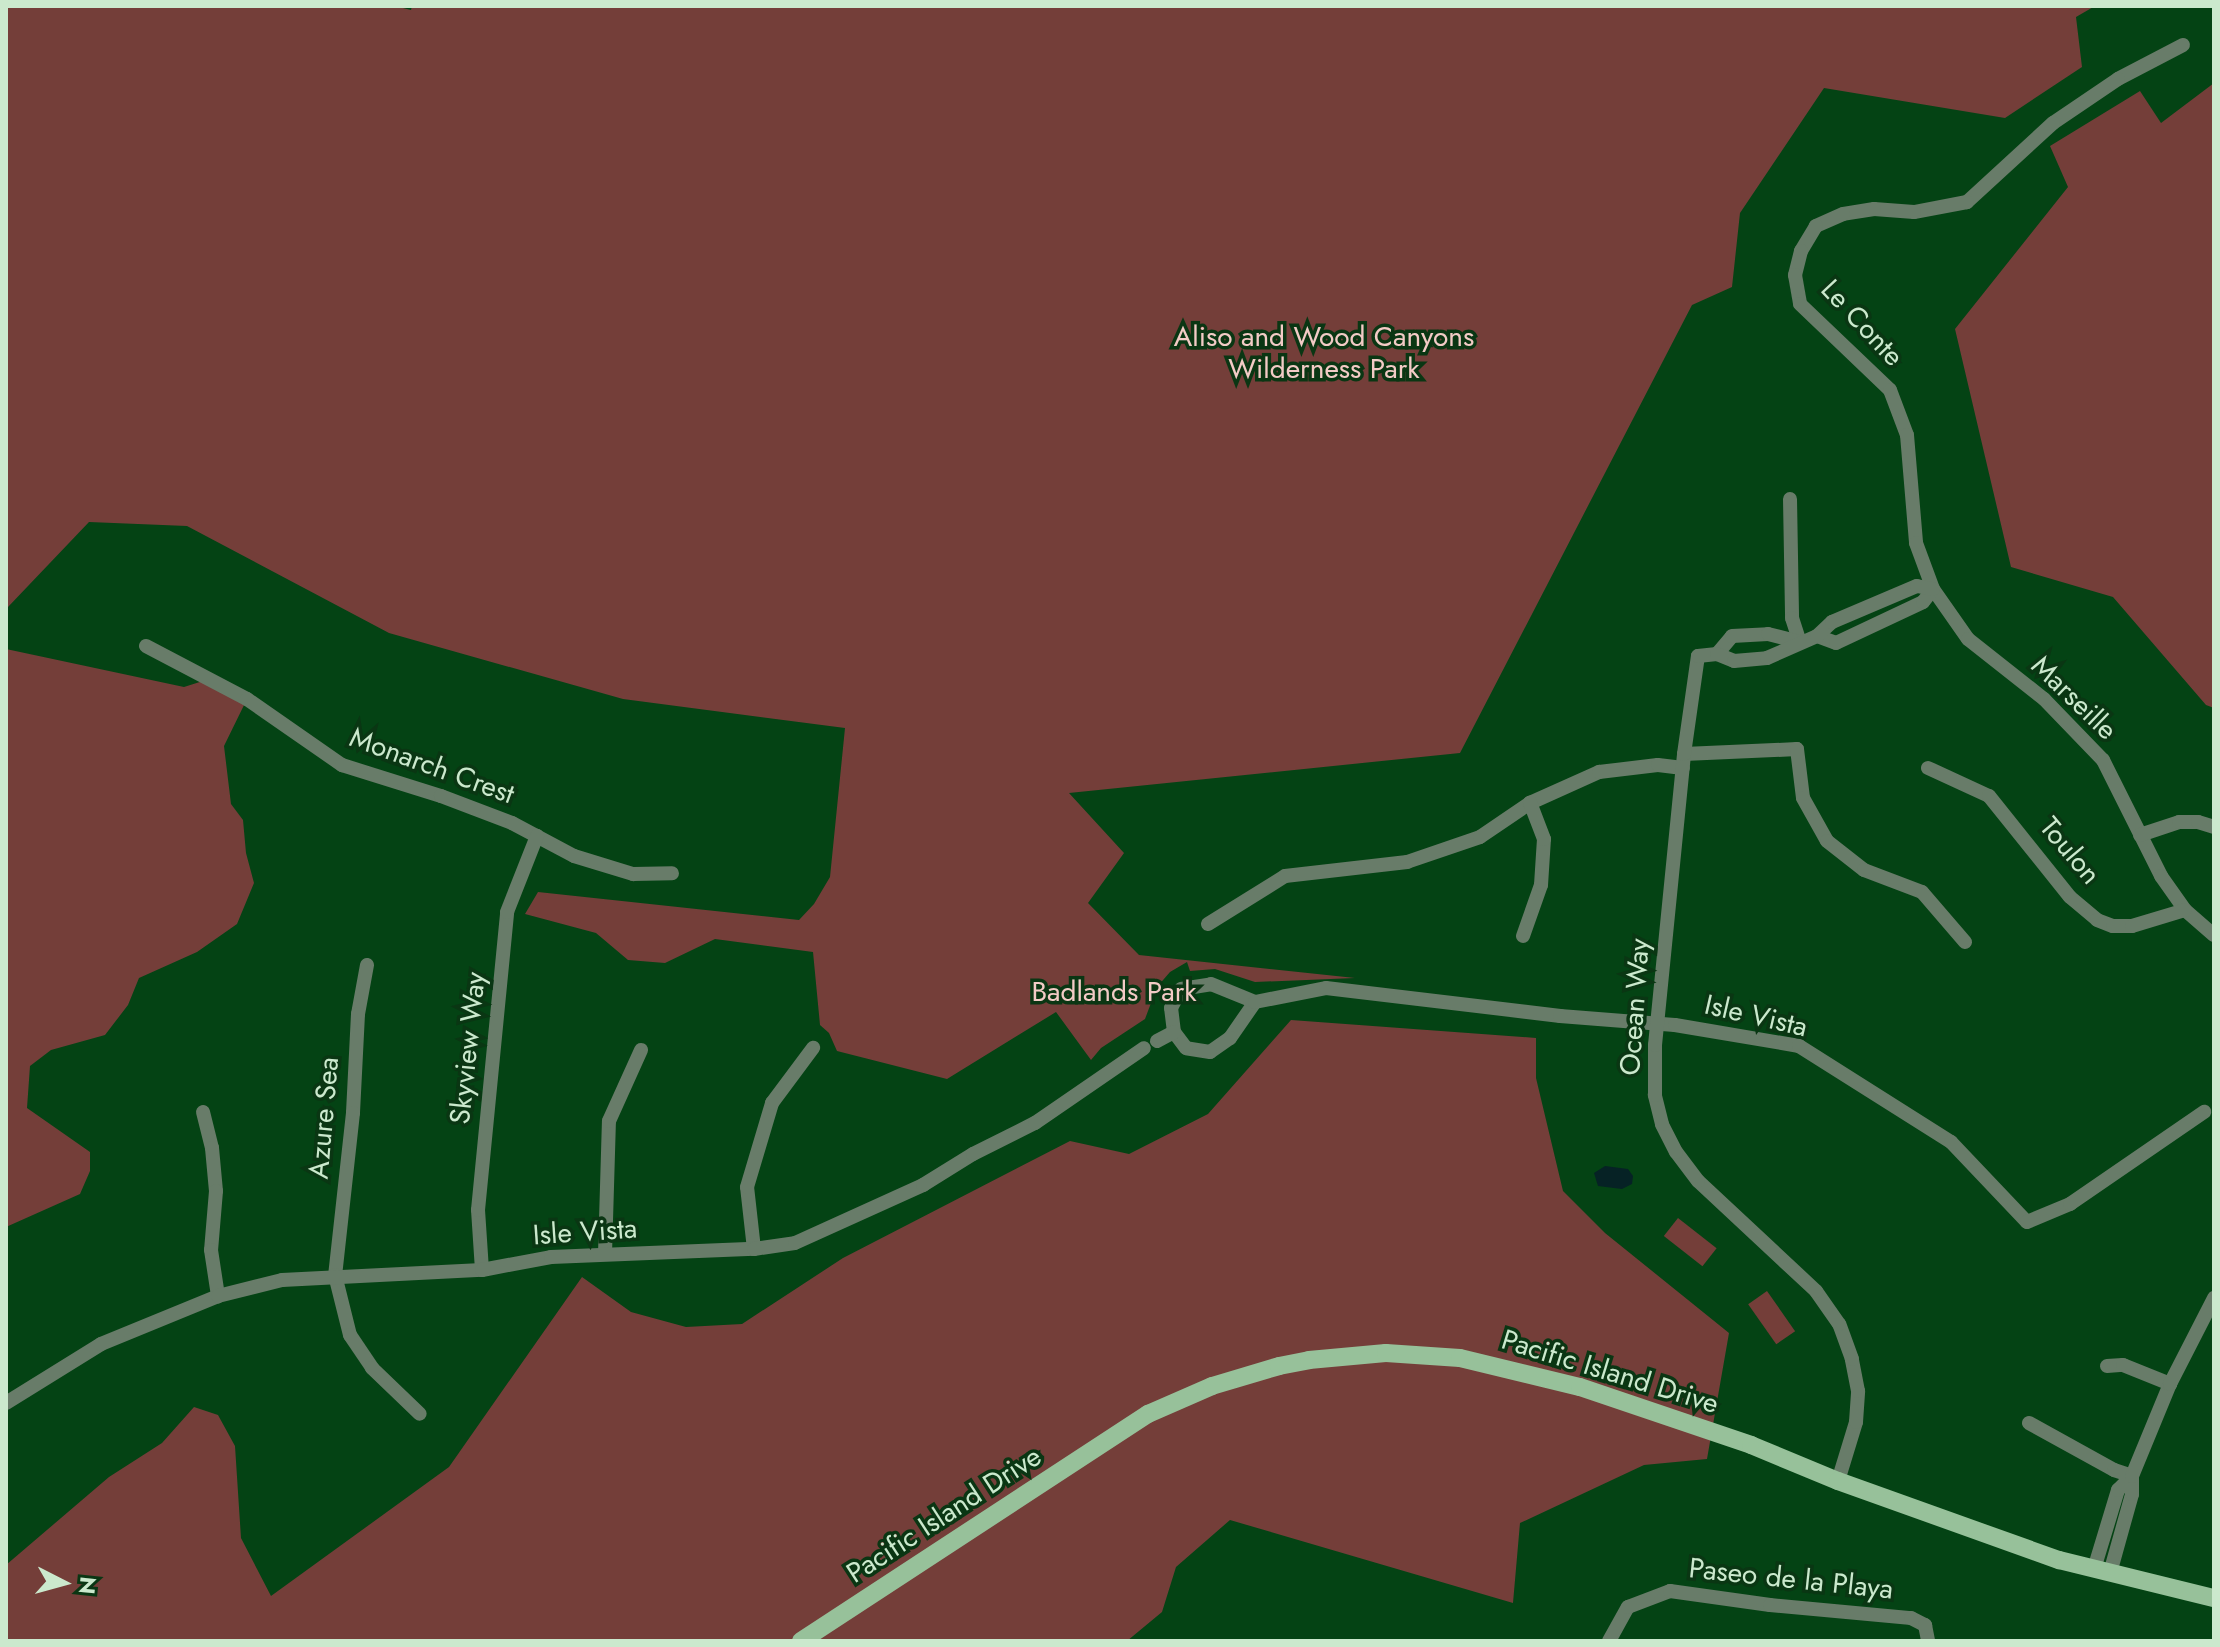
<!DOCTYPE html>
<html>
<head>
<meta charset="utf-8">
<style>
	body { margin:0 }
	#map { position:relative; width:2220px; height:1647px; overflow:hidden; background:#044314; font-family:Jost,sans-serif }
	div>[style] { position:absolute }
	[style*='--x'] { left:calc(var(--x)*1px); top:calc(var(--y)*1px); width:calc(var(--w)*1px); rotate:calc(var(--a)*1deg) }
	.green>* { inset:0; background:#743e39; transform-origin:0 0 }
	.water>* { inset:0; background:#062225 }
	.minor>* { height:14px; margin:-7px; padding:0 7px; transform-origin:7px; border-radius:7px; background:#687c69 }
	.major>* { height:18px; margin:-9px; padding:0 9px; transform-origin:9px; border-radius:9px; background:#97c19a }
	span { translate:-50% -50%; white-space:nowrap; text-align:center; line-height:1.15; -webkit-text-stroke:7px #0a3613; paint-order:stroke }
	.street-label { font-size:28px; color:#cbe9cd }
	.park-label { font-size:28px; color:#f3cbc6 }
	.frame { position:absolute; inset:0; border:8px solid #cbe9cd; pointer-events:none }
	.north { position:absolute; left:24px; top:1543px; width:80px; height:80px; -webkit-text-stroke:6px #0a3613; paint-order:stroke; rotate:96deg; font-size:22px; font-weight:700; line-height:32px; text-align:center; color:#cbe9cd }
	.north::after { content:''; display:block; margin:auto; width:28px; height:36px; background:#cbe9cd; clip-path:polygon(50% 0,100% 100%,50% 72%,0 100%) }
</style>
</head>
<body>
<div id="map">
	<div class="green">
		<div style="clip-path:polygon(6px 6px,395px 6px,411px 10px,412px 6px,2095px 6px,2076px 17px,2082px 67px,2005px 118px,1824px 88px,1740px 213px,1732px 287px,1692px 305px,1460px 753px,1069px 793px,1124px 853px,1088px 903px,1139px 955px,1355px 978px,1255px 982px,1215px 969px,1190px 971px,1187px 962px,1170px 972px,1157px 987px,1145px 1019px,1101px 1048px,1091px 1060px,1056px 1012px,947px 1079px,837px 1051px,829px 1033px,820px 1025px,813px 952px,715px 939px,665px 963px,628px 960px,596px 933px,525px 914px,538px 892px,799px 920px,814px 904px,830px 877px,845px 728px,623px 699px,389px 633px,187px 526px,89px 522px,8px 607px,6px 626px)"></div>
		<div style="clip-path:polygon(2214px 83px,2214px 708px,2206px 705px,2113px 597px,2011px 567px,1955px 329px,2068px 187px,2050px 146px,2140px 91px,2161px 123px)"></div>
		<div style="clip-path:polygon(6px 649px,184px 687px,206px 680px,247px 699px,224px 746px,231px 804px,243px 820px,246px 853px,254px 883px,237px 924px,197px 952px,139px 978px,128px 1005px,105px 1035px,51px 1050px,30px 1066px,27px 1108px,90px 1152px,90px 1171px,80px 1194px,6px 1227px)"></div>
		<div style="clip-path:polygon(1291px 1020px,1536px 1038px,1536px 1078px,1563px 1191px,1605px 1233px,1729px 1333px,1707px 1459px,1644px 1465px,1520px 1523px,1513px 1603px,1230px 1520px,1176px 1567px,1162px 1612px,1127px 1641px,6px 1641px,6px 1565px,109px 1477px,162px 1443px,194px 1407px,218px 1415px,235px 1446px,241px 1538px,271px 1596px,449px 1467px,582px 1277px,631px 1312px,686px 1327px,742px 1324px,843px 1258px,1070px 1141px,1129px 1154px,1208px 1114px)"></div>
		<div style="left:1678px;top:1218px;width:49px;height:23px;rotate:38deg"></div>
		<div style="left:1767px;top:1291px;width:49px;height:23px;rotate:55deg"></div>
	</div>
	<div class="water">
		<div style="clip-path:polygon(1605px 1166px,1628px 1169px,1633px 1176px,1632px 1184px,1622px 1189px,1598px 1186px,1594px 1173px)"></div>
	</div>
	<div class="minor">
		<div style="--x:2183;--y:45;--w:73;--a:152.4"></div>
		<div style="--x:2118;--y:79;--w:78;--a:145.9"></div>
		<div style="--x:2053;--y:123;--w:117;--a:137.4"></div>
		<div style="--x:1967;--y:202;--w:54;--a:169.3"></div>
		<div style="--x:1914;--y:212;--w:40;--a:-175.7"></div>
		<div style="--x:1874;--y:209;--w:31;--a:171"></div>
		<div style="--x:1843;--y:214;--w:30;--a:156"></div>
		<div style="--x:1816;--y:226;--w:29;--a:121"></div>
		<div style="--x:1801;--y:251;--w:25;--a:104"></div>
		<div style="--x:1795;--y:275;--w:29;--a:80"></div>
		<div style="--x:1800;--y:304;--w:124;--a:43.7"></div>
		<div style="--x:1890;--y:390;--w:48;--a:69.3"></div>
		<div style="--x:1907;--y:435;--w:108;--a:85.2"></div>
		<div style="--x:1916;--y:543;--w:49;--a:69.7"></div>
		<div style="--x:1933;--y:589;--w:61;--a:55"></div>
		<div style="--x:1968;--y:639;--w:97;--a:38.3"></div>
		<div style="--x:2044;--y:699;--w:85;--a:46"></div>
		<div style="--x:2103;--y:760;--w:130;--a:63.4"></div>
		<div style="--x:2161;--y:876;--w:42;--a:54.8"></div>
		<div style="--x:2185;--y:910;--w:38;--a:41"></div>
		<div style="--x:1790;--y:499;--w:119;--a:89"></div>
		<div style="--x:1792;--y:618;--w:25;--a:72"></div>
		<div style="--x:1817;--y:636;--w:20;--a:20"></div>
		<div style="--x:1836;--y:643;--w:96;--a:-25.2"></div>
		<div style="--x:1923;--y:602;--w:16;--a:-52"></div>
		<div style="--x:146;--y:646;--w:114;--a:27.7"></div>
		<div style="--x:247;--y:699;--w:116;--a:34.8"></div>
		<div style="--x:342;--y:765;--w:104;--a:17.4"></div>
		<div style="--x:441;--y:796;--w:76;--a:20.8"></div>
		<div style="--x:512;--y:823;--w:70;--a:28"></div>
		<div style="--x:574;--y:856;--w:62;--a:17"></div>
		<div style="--x:633;--y:874;--w:39;--a:-1"></div>
		<div style="--x:1717;--y:654;--w:23;--a:-50"></div>
		<div style="--x:1732;--y:636;--w:36;--a:-3"></div>
		<div style="--x:1768;--y:634;--w:33;--a:14"></div>
		<div style="--x:1684;--y:754;--w:113;--a:-2.5"></div>
		<div style="--x:1797;--y:749;--w:49;--a:83"></div>
		<div style="--x:1803;--y:798;--w:49;--a:60.8"></div>
		<div style="--x:1827;--y:841;--w:47;--a:38.1"></div>
		<div style="--x:1864;--y:870;--w:62;--a:20.8"></div>
		<div style="--x:1922;--y:892;--w:66;--a:49.3"></div>
		<div style="--x:1928;--y:768;--w:67;--a:24.7"></div>
		<div style="--x:1989;--y:796;--w:129;--a:51.3"></div>
		<div style="--x:2070;--y:897;--w:35;--a:40"></div>
		<div style="--x:2097;--y:920;--w:17;--a:21"></div>
		<div style="--x:2113;--y:926;--w:19;--a:0"></div>
		<div style="--x:2132;--y:926;--w:55;--a:-16.8"></div>
		<div style="--x:2140;--y:835;--w:41;--a:-18.4"></div>
		<div style="--x:2179;--y:822;--w:19;--a:0"></div>
		<div style="--x:2198;--y:822;--w:17;--a:17"></div>
		<div style="--x:1208;--y:924;--w:91;--a:-31.9"></div>
		<div style="--x:1285;--y:876;--w:123;--a:-6.5"></div>
		<div style="--x:1407;--y:862;--w:77;--a:-18.9"></div>
		<div style="--x:1480;--y:837;--w:60;--a:-34.2"></div>
		<div style="--x:1530;--y:803;--w:76;--a:-24.2"></div>
		<div style="--x:1599;--y:772;--w:59;--a:-6.8"></div>
		<div style="--x:1658;--y:765;--w:25;--a:7"></div>
		<div style="--x:1523;--y:936;--w:54;--a:-70.6"></div>
		<div style="--x:1541;--y:885;--w:46;--a:-86.3"></div>
		<div style="--x:1544;--y:839;--w:39;--a:-111"></div>
		<div style="--x:367;--y:965;--w:50;--a:100.4"></div>
		<div style="--x:358;--y:1014;--w:99;--a:92.9"></div>
		<div style="--x:353;--y:1113;--w:163;--a:96.3"></div>
		<div style="--x:335;--y:1275;--w:62;--a:76"></div>
		<div style="--x:350;--y:1335;--w:40;--a:56"></div>
		<div style="--x:372;--y:1368;--w:66;--a:43.8"></div>
		<div style="--x:1255;--y:1002;--w:44;--a:124.8"></div>
		<div style="--x:1230;--y:1038;--w:24;--a:145"></div>
		<div style="--x:1210;--y:1052;--w:24;--a:-171"></div>
		<div style="--x:1186;--y:1048;--w:20;--a:-127"></div>
		<div style="--x:1174;--y:1032;--w:24;--a:-97"></div>
		<div style="--x:1171;--y:1008;--w:21;--a:-62"></div>
		<div style="--x:1181;--y:989;--w:30;--a:-9"></div>
		<div style="--x:1211;--y:984;--w:48;--a:22.2"></div>
		<div style="--x:1255;--y:1002;--w:72;--a:-11.2"></div>
		<div style="--x:1326;--y:988;--w:236;--a:6.8"></div>
		<div style="--x:1560;--y:1016;--w:115;--a:4.5"></div>
		<div style="--x:1675;--y:1025;--w:126;--a:9.6"></div>
		<div style="--x:1799;--y:1046;--w:180;--a:32.3"></div>
		<div style="--x:1951;--y:1142;--w:110;--a:46.5"></div>
		<div style="--x:2027;--y:1222;--w:47;--a:-22.7"></div>
		<div style="--x:2070;--y:1204;--w:163;--a:-34.5"></div>
		<div style="--x:1157;--y:1041;--w:19;--a:-28"></div>
		<div style="--x:203;--y:1112;--w:37;--a:76"></div>
		<div style="--x:212;--y:1148;--w:43;--a:84.7"></div>
		<div style="--x:216;--y:1191;--w:59;--a:94.8"></div>
		<div style="--x:211;--y:1250;--w:47;--a:81.3"></div>
		<div style="--x:754;--y:1249;--w:62;--a:-96.4"></div>
		<div style="--x:747;--y:1187;--w:88;--a:-73.4"></div>
		<div style="--x:772;--y:1103;--w:69;--a:-53.3"></div>
		<div style="--x:605;--y:1254;--w:133;--a:-88.3"></div>
		<div style="--x:609;--y:1121;--w:78;--a:-65.7"></div>
		<div style="--x:482;--y:1270;--w:60;--a:-93.8"></div>
		<div style="--x:478;--y:1210;--w:299;--a:-84.4"></div>
		<div style="--x:507;--y:912;--w:82;--a:-68.5"></div>
		<div style="--x:2107;--y:1366;--w:16;--a:-4"></div>
		<div style="--x:2123;--y:1365;--w:51;--a:22"></div>
		<div style="--x:6;--y:1403;--w:112;--a:-31.8"></div>
		<div style="--x:101;--y:1344;--w:126;--a:-22.3"></div>
		<div style="--x:218;--y:1296;--w:66;--a:-14"></div>
		<div style="--x:282;--y:1280;--w:200;--a:-2.9"></div>
		<div style="--x:482;--y:1270;--w:70;--a:-10.7"></div>
		<div style="--x:551;--y:1257;--w:203;--a:-2.3"></div>
		<div style="--x:754;--y:1249;--w:41;--a:-8.3"></div>
		<div style="--x:795;--y:1243;--w:141;--a:-24.4"></div>
		<div style="--x:923;--y:1185;--w:59;--a:-31.8"></div>
		<div style="--x:973;--y:1154;--w:69;--a:-26.6"></div>
		<div style="--x:1035;--y:1123;--w:132;--a:-34.5"></div>
		<div style="--x:2029;--y:1423;--w:97;--a:28.9"></div>
		<div style="--x:2114;--y:1470;--w:19;--a:18"></div>
		<div style="--x:1838;--y:1481;--w:62;--a:-73"></div>
		<div style="--x:1856;--y:1422;--w:31;--a:-86"></div>
		<div style="--x:1858;--y:1391;--w:33;--a:-101"></div>
		<div style="--x:1852;--y:1359;--w:37;--a:-110"></div>
		<div style="--x:1839;--y:1324;--w:40;--a:-124.9"></div>
		<div style="--x:1816;--y:1291;--w:161;--a:-137"></div>
		<div style="--x:1698;--y:1181;--w:36;--a:-127"></div>
		<div style="--x:1676;--y:1152;--w:31;--a:-117"></div>
		<div style="--x:1662;--y:1124;--w:30;--a:-104"></div>
		<div style="--x:1655;--y:1095;--w:50;--a:-90"></div>
		<div style="--x:1655;--y:1045;--w:292;--a:-84.3"></div>
		<div style="--x:1684;--y:754;--w:99;--a:-81.9"></div>
		<div style="--x:1698;--y:656;--w:19;--a:-6"></div>
		<div style="--x:1717;--y:654;--w:18;--a:22"></div>
		<div style="--x:1734;--y:661;--w:33;--a:-5"></div>
		<div style="--x:1767;--y:658;--w:55;--a:-23.7"></div>
		<div style="--x:1817;--y:636;--w:21;--a:-43"></div>
		<div style="--x:1832;--y:622;--w:92;--a:-23"></div>
		<div style="--x:1917;--y:586;--w:16;--a:11"></div>
		<div style="--x:2094;--y:1569;--w:83;--a:-73.1"></div>
		<div style="--x:2118;--y:1490;--w:20;--a:-45"></div>
		<div style="--x:2110;--y:1573;--w:82;--a:-74.4"></div>
		<div style="--x:2132;--y:1494;--w:18;--a:-90"></div>
		<div style="--x:2132;--y:1476;--w:100;--a:-67.6"></div>
		<div style="--x:2170;--y:1384;--w:97;--a:-62.9"></div>
		<div style="--x:1609;--y:1641;--w:39;--a:-61"></div>
		<div style="--x:1628;--y:1607;--w:45;--a:-20.9"></div>
		<div style="--x:1670;--y:1591;--w:101;--a:8"></div>
		<div style="--x:1770;--y:1605;--w:142;--a:5.3"></div>
		<div style="--x:1911;--y:1618;--w:16;--a:27"></div>
		<div style="--x:1925;--y:1625;--w:16;--a:79"></div>
	</div>
	<div class="major">
		<div style="--x:801;--y:1641;--w:415;--a:-33.2"></div>
		<div style="--x:1148;--y:1414;--w:70;--a:-23.6"></div>
		<div style="--x:1212;--y:1386;--w:70;--a:-16.6"></div>
		<div style="--x:1279;--y:1366;--w:31;--a:-11"></div>
		<div style="--x:1309;--y:1360;--w:77;--a:-5.2"></div>
		<div style="--x:1386;--y:1353;--w:74;--a:3.9"></div>
		<div style="--x:1460;--y:1358;--w:123;--a:13.6"></div>
		<div style="--x:1580;--y:1387;--w:181;--a:18.7"></div>
		<div style="--x:1751;--y:1445;--w:94;--a:22.5"></div>
		<div style="--x:1838;--y:1481;--w:235;--a:19.7"></div>
		<div style="--x:2059;--y:1560;--w:160;--a:13.8"></div>
	</div>
	<div class="street-label">
		<span style="left:1862px;top:323px;rotate:47deg">Le Conte</span>
		<span style="left:2074px;top:698px;rotate:44deg">Marseille</span>
		<span style="left:432px;top:766px;rotate:20deg">Monarch Crest</span>
		<span style="left:2070px;top:851px;rotate:50deg">Toulon</span>
		<span style="left:1635px;top:1007px;rotate:-86deg">Ocean Way</span>
		<span style="left:1756px;top:1016px;rotate:13deg">Isle Vista</span>
		<span style="left:468px;top:1048px;rotate:-84deg">Skyview Way</span>
		<span style="left:324px;top:1118px;rotate:-85deg">Azure Sea</span>
		<span style="left:585px;top:1232px;rotate:-4deg">Isle Vista</span>
		<span style="left:1610px;top:1372px;rotate:17deg">Pacific Island Drive</span>
		<span style="left:944px;top:1515px;rotate:-33deg">Pacific Island Drive</span>
		<span style="left:1791px;top:1579px;rotate:6deg">Paseo de la Playa</span>
	</div>
	<div class="park-label">
		<span style="left:1324px;top:353px">Aliso and Wood Canyons<br>Wilderness Park</span>
		<span style="left:1114px;top:992px">Badlands Park</span>
	</div>
	<div class="frame"></div>
	<div class="north">N</div>
</div>
</body>
</html>
